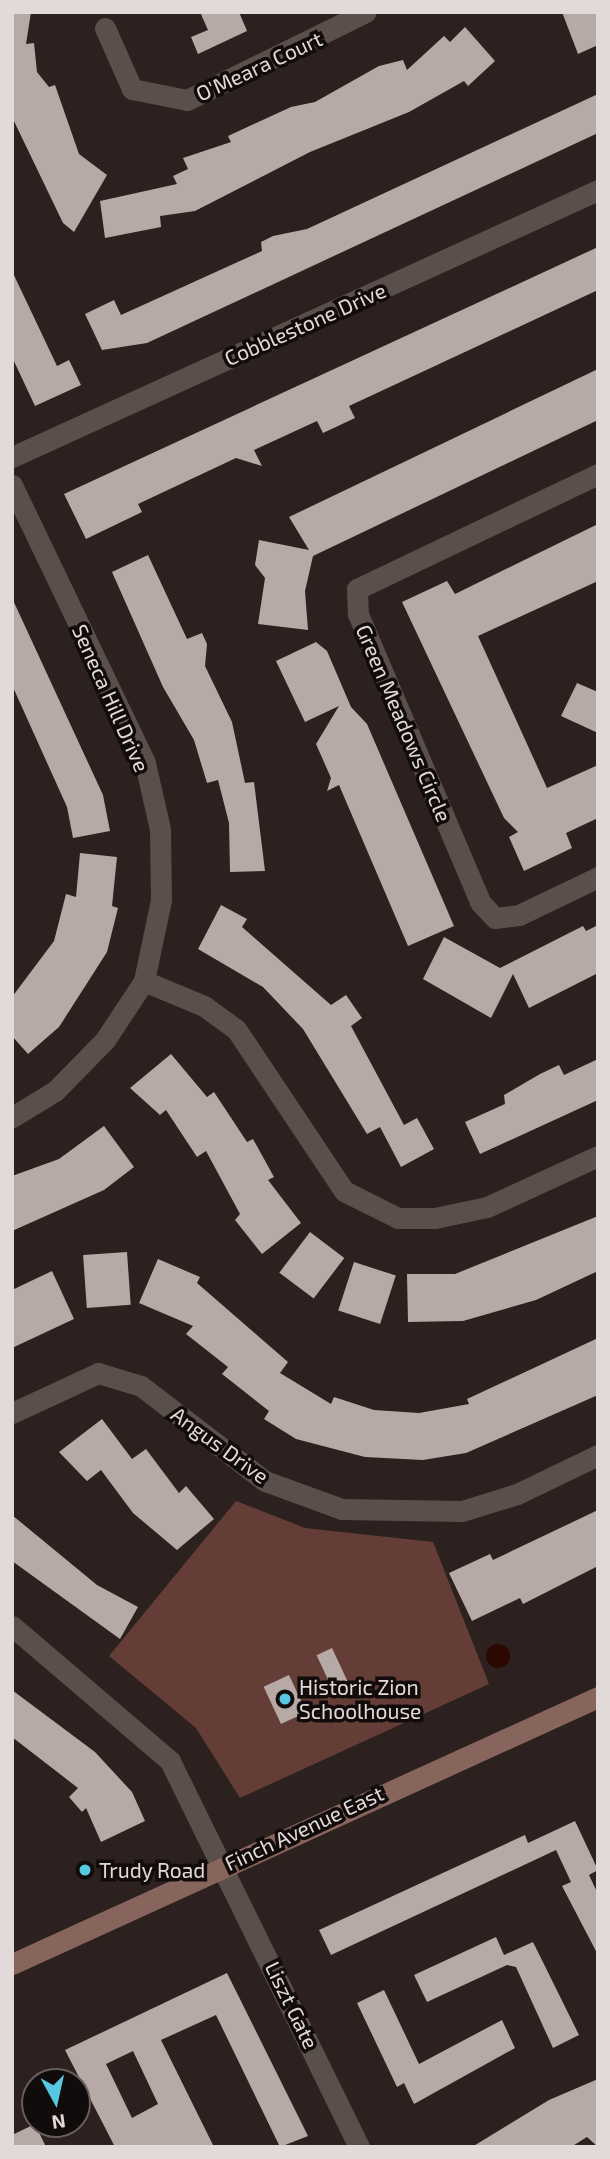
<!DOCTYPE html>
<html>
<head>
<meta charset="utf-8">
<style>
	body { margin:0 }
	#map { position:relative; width:610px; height:2159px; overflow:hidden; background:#2c211f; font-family:"Exo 2",sans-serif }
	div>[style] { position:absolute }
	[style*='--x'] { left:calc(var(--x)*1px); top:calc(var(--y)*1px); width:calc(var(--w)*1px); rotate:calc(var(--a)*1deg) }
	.green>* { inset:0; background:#643e36 }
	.water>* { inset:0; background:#2d0803 }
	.round { border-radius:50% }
	.building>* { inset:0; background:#b7a9a5; transform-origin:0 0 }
	.street>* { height:21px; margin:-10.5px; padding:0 10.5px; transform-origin:10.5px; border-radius:10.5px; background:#5b4f4c }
	.secondary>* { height:21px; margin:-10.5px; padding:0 10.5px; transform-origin:10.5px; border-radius:10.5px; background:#87655d }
	.dots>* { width:19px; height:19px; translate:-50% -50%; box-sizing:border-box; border:4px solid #110c0b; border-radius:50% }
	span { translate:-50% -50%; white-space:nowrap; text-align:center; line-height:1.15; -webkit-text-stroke:7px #110c0b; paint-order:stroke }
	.street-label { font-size:21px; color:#e2dad9 }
	.poi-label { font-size:21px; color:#e2dad9 }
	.left { translate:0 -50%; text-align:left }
	.frame { position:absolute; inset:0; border:14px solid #e2dad9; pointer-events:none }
	.north { position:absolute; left:21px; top:2068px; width:70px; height:70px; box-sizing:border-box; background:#110c0b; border:2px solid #655e5d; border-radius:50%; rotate:172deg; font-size:19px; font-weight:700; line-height:28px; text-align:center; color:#e2dad9 }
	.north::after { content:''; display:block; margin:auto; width:24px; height:32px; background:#56c9e0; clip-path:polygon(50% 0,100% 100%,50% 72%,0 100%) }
</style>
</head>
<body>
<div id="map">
	<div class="green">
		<div style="clip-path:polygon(236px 1501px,305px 1528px,433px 1542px,489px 1684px,240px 1798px,196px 1728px,109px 1656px)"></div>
	</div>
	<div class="water">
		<div class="round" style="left:486px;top:1644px;width:24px;height:24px"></div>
	</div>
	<div class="building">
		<div style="clip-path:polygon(12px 12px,31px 12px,26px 44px,34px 43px,37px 72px,49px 87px,55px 85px,79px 154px,107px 175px,74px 232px,63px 223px,12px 117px)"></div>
		<div style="clip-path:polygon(200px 12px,239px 12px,247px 31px,198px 54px,191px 37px,208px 30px)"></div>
		<div style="clip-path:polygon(562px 12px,598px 12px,598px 45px,578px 54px)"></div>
		<div style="clip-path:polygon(465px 27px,495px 61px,468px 86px,464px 81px,409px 112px,310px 152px,195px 211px,160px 216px,161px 227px,105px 238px,100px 201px,177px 184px,173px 176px,188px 169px,183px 158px,231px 142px,228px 136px,291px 107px,315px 102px,379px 66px,403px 60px,407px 70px,444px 36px,450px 42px)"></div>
		<div style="clip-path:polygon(598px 94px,598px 133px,147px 343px,102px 350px,85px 314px,114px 300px,121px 315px,262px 251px,261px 242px,273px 236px,307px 229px)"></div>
		<div style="clip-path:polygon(598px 247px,598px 290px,349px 406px,355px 418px,323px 433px,317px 421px,254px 450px,262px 466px,236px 458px,138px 504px,142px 512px,86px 539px,64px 494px)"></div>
		<div style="clip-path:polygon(12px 271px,57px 366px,69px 360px,81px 385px,35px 406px,12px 357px)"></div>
		<div style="clip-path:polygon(598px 369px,598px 420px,313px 556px,305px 591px,308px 630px,258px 624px,265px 578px,255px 565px,259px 540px,309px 550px,289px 517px)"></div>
		<div style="clip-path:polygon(598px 524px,598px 581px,478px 636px,547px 788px,598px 765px,598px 818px,566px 833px,572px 848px,524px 871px,509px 837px,518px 832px,504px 818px,402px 602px,447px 581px,455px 594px)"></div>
		<div style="clip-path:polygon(148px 555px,187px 639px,202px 633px,207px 644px,205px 666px,232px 722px,245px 783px,254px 782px,265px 871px,230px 872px,229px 823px,218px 780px,207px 783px,194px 740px,163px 687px,112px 572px)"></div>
		<div style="clip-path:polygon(12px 598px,103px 795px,110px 831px,73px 838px,67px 807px,12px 685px)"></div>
		<div style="clip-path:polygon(316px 642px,327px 651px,351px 707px,367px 724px,454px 926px,408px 946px,339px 785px,327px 791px,331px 778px,316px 744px,339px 706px,305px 722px,276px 661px)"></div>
		<div style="clip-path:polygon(577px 683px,598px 692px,598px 733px,561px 716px)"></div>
		<div style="clip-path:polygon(80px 853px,117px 857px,112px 906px,118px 908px,107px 952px,59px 1027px,28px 1054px,12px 1036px,12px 997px,54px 941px,66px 894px,76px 897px)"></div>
		<div style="clip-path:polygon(221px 905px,247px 919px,242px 927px,331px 1005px,346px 995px,362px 1018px,351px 1026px,404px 1125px,417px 1118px,434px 1149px,401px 1167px,380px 1127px,367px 1134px,303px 1029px,263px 987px,198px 949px)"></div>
		<div style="clip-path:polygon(598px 925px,598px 973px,529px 1008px,513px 974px,491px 1018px,423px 979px,444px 937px,500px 968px,583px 926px,586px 931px)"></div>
		<div style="clip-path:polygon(171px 1054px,207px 1097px,214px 1092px,247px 1142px,253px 1139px,274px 1177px,268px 1180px,301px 1223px,262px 1254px,235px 1220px,240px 1214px,206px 1151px,197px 1157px,166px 1110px,160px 1115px,130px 1088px)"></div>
		<div style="clip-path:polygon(598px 1059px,598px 1100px,480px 1154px,465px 1122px,505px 1104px,504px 1095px,540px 1074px,559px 1065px,564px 1075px)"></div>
		<div style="clip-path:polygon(104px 1126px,134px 1167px,104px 1190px,12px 1231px,12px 1176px,59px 1159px)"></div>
		<div style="clip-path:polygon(598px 1216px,598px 1271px,536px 1300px,463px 1321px,408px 1322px,407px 1274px,455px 1274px)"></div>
		<div style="left:310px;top:1232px;width:43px;height:51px;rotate:37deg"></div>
		<div style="left:127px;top:1252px;width:53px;height:44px;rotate:86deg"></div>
		<div style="clip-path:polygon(158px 1259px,200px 1277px,197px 1283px,288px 1362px,280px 1373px,331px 1404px,334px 1397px,374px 1410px,419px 1413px,469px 1404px,467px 1399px,598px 1338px,598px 1395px,466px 1453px,423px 1460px,365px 1457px,296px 1439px,264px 1419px,269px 1411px,222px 1374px,228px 1367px,186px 1334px,193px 1326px,139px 1303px)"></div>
		<div style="left:354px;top:1262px;width:44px;height:51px;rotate:18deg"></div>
		<div style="clip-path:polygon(52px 1271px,74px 1319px,12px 1348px,12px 1290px)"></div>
		<div style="clip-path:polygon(102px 1419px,132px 1459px,146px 1449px,179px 1493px,186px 1486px,214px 1519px,177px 1550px,133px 1513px,101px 1470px,87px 1481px,59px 1452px)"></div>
		<div style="clip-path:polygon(598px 1510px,598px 1566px,523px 1604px,520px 1598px,472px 1621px,449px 1573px,490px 1554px,493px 1560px)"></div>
		<div style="clip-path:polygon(12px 1515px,97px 1585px,138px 1607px,120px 1639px,12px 1561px)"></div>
		<div style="left:332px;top:1648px;width:47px;height:17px;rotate:65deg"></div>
		<div style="left:289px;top:1675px;width:41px;height:28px;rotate:65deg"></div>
		<div style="clip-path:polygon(12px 1690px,95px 1752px,132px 1792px,145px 1821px,101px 1842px,86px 1808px,82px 1812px,69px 1797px,78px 1788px,12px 1737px)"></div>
		<div style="clip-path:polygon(575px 1821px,598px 1870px,589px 1875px,598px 1894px,598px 1955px,562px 1886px,571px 1882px,556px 1850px,331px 1955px,319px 1930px,525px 1835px,528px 1843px)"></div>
		<div style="clip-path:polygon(496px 1937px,504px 1955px,533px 1942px,579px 2035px,553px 2048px,516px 1967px,507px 1965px,427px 2002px,414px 1975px)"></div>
		<div style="clip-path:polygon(evenodd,227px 1973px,308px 2136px,280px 2147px,216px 2015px,161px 2040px,214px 2147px,115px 2147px,65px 2050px,227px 1973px,133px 2051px,158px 2104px,132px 2118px,106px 2064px,133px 2051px)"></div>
		<div style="clip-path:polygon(384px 1990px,419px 2064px,502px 2020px,515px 2048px,414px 2104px,404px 2083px,397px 2087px,357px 2003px)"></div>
		<div style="clip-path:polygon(598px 2079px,598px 2147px,587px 2137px,571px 2147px,472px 2147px,549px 2100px)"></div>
		<div style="clip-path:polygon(35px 2124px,46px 2147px,12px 2147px,12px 2135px)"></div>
	</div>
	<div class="street">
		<div style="--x:105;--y:28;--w:67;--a:66.1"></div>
		<div style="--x:132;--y:89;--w:56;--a:11.3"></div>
		<div style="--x:187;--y:100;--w:199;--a:-26.2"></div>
		<div style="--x:12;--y:457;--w:644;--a:-24.5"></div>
		<div style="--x:598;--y:474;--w:267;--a:154.5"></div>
		<div style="--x:357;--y:589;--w:25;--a:88"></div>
		<div style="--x:358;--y:614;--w:313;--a:67"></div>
		<div style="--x:480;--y:902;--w:22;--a:47"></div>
		<div style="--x:495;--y:918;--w:24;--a:-7"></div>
		<div style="--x:519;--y:915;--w:88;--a:-25.7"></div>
		<div style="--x:12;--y:485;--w:308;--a:64.4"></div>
		<div style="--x:145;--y:763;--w:68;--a:77.2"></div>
		<div style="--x:160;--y:829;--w:71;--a:89.2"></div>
		<div style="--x:161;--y:900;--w:83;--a:101.9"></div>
		<div style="--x:144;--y:981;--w:71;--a:123.5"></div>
		<div style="--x:105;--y:1040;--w:71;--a:134.4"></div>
		<div style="--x:55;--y:1091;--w:50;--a:148.8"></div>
		<div style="--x:144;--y:981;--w:65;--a:22.6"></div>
		<div style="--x:204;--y:1006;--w:39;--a:36"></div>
		<div style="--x:236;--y:1029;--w:195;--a:56.3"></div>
		<div style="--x:344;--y:1191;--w:60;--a:26.6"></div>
		<div style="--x:398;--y:1218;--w:37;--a:0"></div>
		<div style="--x:435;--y:1218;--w:53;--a:-11.9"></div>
		<div style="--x:487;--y:1207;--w:122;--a:-24.7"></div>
		<div style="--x:12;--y:1413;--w:95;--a:-24.9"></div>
		<div style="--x:98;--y:1373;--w:45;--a:16.8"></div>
		<div style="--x:141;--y:1386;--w:156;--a:37.5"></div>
		<div style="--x:265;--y:1481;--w:82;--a:20"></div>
		<div style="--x:342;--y:1509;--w:120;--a:1"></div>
		<div style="--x:462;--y:1511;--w:58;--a:-17.2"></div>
		<div style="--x:517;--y:1494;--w:90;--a:-25.7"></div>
		<div style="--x:12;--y:1626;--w:208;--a:40.5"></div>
		<div style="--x:170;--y:1761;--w:430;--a:63.9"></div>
	</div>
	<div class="secondary">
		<div style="--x:12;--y:1964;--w:644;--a:-24.5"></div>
	</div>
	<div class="dots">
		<div style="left:285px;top:1699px;background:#56c9e0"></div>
		<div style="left:85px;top:1870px;background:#56c9e0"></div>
	</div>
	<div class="street-label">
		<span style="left:259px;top:66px;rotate:-25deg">O'Meara Court</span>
		<span style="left:305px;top:324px;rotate:-24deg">Cobblestone Drive</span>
		<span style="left:111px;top:698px;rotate:66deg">Seneca Hill Drive</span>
		<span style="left:404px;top:723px;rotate:67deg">Green Meadows Circle</span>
		<span style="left:220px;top:1445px;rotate:36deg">Angus Drive</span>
		<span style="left:304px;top:1828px;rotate:-25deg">Finch Avenue East</span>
		<span style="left:292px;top:2005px;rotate:64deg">Liszt Gate</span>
	</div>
	<div class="poi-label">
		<span class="left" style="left:299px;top:1699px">Historic Zion<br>Schoolhouse</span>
		<span class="left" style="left:99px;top:1870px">Trudy Road</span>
	</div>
	<div class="frame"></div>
	<div class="north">N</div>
</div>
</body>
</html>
